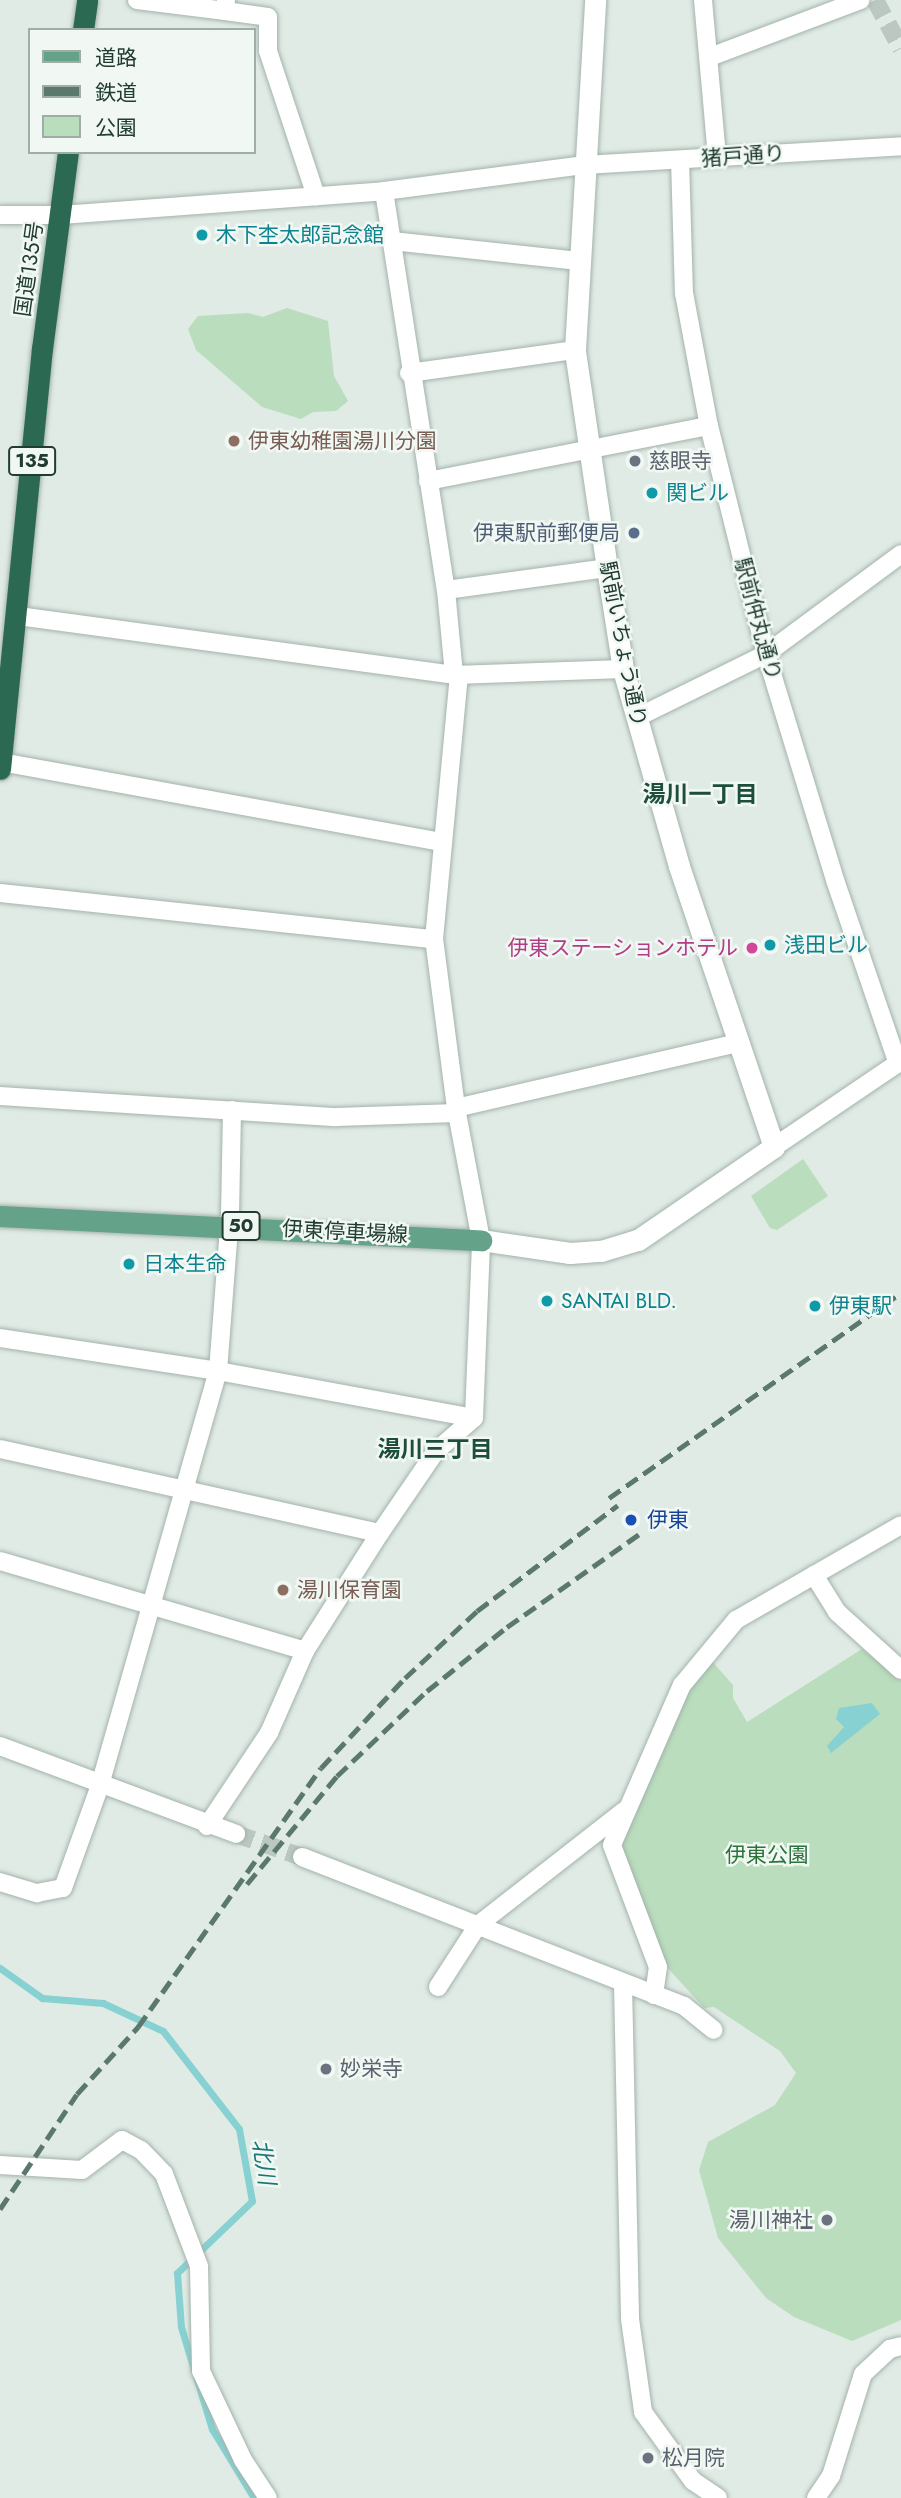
<!DOCTYPE html>
<html>
<head>
<meta charset="utf-8">
<style>
	body { margin:0 }
	#map { position:relative; width:901px; height:2498px; overflow:hidden; background:#e0ebe5; font-family:Jost,"Noto Sans JP",sans-serif }
	div>[style] { position:absolute }
	[style*='--x'] { left:calc(var(--x)*1px); top:calc(var(--y)*1px); width:calc(var(--w)*1px); rotate:calc(var(--a)*1deg) }
	.green>* { inset:0; background:#b9ddbd }
	.water>* { inset:0; background:#87d1d2 }
	.stream>* { height:7px; margin:-3.5px; padding:0 3.5px; transform-origin:3.5px; border-radius:3.5px; background:#87d1d2 }
	.street-tunnel>* { height:18px; margin-top:-9px; transform-origin:0; background:repeating-linear-gradient(90deg,#bac8c1 0 18px,transparent 0 27px) }
	.roads { filter:drop-shadow(0 0 2px #a3b3ab) drop-shadow(0 0 2px #a3b3ab) }
	.street>* { height:18px; margin:-9px; padding:0 9px; transform-origin:9px; border-radius:9px; background:#fff }
	.secondary>* { height:21px; margin:-10.5px; padding:0 10.5px; transform-origin:10.5px; border-radius:10.5px; background:#fff }
	.primary>* { height:21px; margin:-10.5px; padding:0 10.5px; transform-origin:10.5px; border-radius:10.5px; background:#64a289 }
	.highway>* { height:21px; margin:-10.5px; padding:0 10.5px; transform-origin:10.5px; border-radius:10.5px; background:#2c6953 }
	.rail>* { height:5px; margin-top:-2.5px; transform-origin:0; background:repeating-linear-gradient(90deg,#5b786c 0 14px,transparent 0 21px) }
	.dots>* { width:19px; height:19px; translate:-50% -50%; box-sizing:border-box; border:4px solid #f1f8f3; border-radius:50% }
	span { translate:-50% -50%; white-space:nowrap; text-align:center; line-height:1.15; -webkit-text-stroke:5px #f1f8f3; paint-order:stroke }
	.shield-label span { padding:2px 5px; background:#f1f8f3; border:2px solid; border-radius:5px; -webkit-text-stroke-width:0 }
	.shield-label { font-size:19px; color:#213c31; font-weight:700 }
	.street-label { font-size:21px; color:#213c31 }
	.culture-label { font-size:21px; color:#0d838f }
	.left { translate:0 -50%; text-align:left }
	.education-label { font-size:21px; color:#785e54 }
	.worship-label { font-size:21px; color:#5b616d }
	.right { translate:-100% -50%; text-align:right }
	.service-label { font-size:21px; color:#4e5e75 }
	.hotel-label { font-size:21px; color:#b23c85 }
	.transit-label { font-size:21px; color:#164399 }
	.park-label { font-size:21px; color:#2b733c }
	.neighbourhood-label { font-size:23px; color:#1d4e3b; font-weight:700 }
	.water-label { font-size:23px; color:#1a7779; font-style:italic }
	.legend { position:absolute; left:28px; top:28px; width:228px; height:126px; box-sizing:border-box; background:#f1f8f3; border:2px solid #9eada5; margin:0; padding:9px 12px; list-style:none; font-size:21px; color:#213c31 }
	.legend li { display:flex; align-items:center; gap:14px; height:35px }
	.legend b { width:35px; border:2px solid #9eada5 }
</style>
</head>
<body>
<div id="map">
	<div class="green">
		<div style="clip-path:polygon(287px 308px,328px 321px,334px 376px,348px 401px,336px 411px,313px 412px,301px 419px,262px 407px,196px 350px,188px 329px,198px 316px,248px 313px,263px 317px)"></div>
		<div style="clip-path:polygon(803px 1159px,828px 1196px,777px 1230px,770px 1228px,751px 1196px)"></div>
		<div style="clip-path:polygon(862px 1649px,901px 1680px,901px 2320px,852px 2341px,794px 2317px,766px 2298px,718px 2238px,699px 2170px,708px 2142px,775px 2105px,796px 2073px,780px 2051px,714px 2007px,704px 2008px,665px 1965px,621px 1847px,641px 1789px,692px 1684px,710px 1659px,733px 1685px,733px 1698px,747px 1722px)"></div>
	</div>
	<div class="water">
		<div style="clip-path:polygon(872px 1703px,880px 1714px,831px 1753px,827px 1746px,844px 1727px,836px 1719px,839px 1708px)"></div>
	</div>
	<div class="stream">
		<div style="--x:0;--y:1968;--w:52;--a:35.5"></div>
		<div style="--x:42;--y:1998;--w:61;--a:4.7"></div>
		<div style="--x:103;--y:2003;--w:66;--a:25"></div>
		<div style="--x:163;--y:2031;--w:124;--a:52.2"></div>
		<div style="--x:239;--y:2129;--w:73;--a:79.8"></div>
		<div style="--x:252;--y:2201;--w:104;--a:136.2"></div>
		<div style="--x:177;--y:2273;--w:54;--a:85.8"></div>
		<div style="--x:181;--y:2327;--w:107;--a:73.1"></div>
		<div style="--x:212;--y:2429;--w:81;--a:58.7"></div>
	</div>
	<div class="street-tunnel">
		<div style="--x:875;--y:0;--w:55;--a:61.6"></div>
		<div style="--x:236;--y:1834;--w:70;--a:19.2"></div>
	</div>
	<div class="roads">
		<div class="street">
			<div style="--x:137;--y:0;--w:89;--a:7.1"></div>
			<div style="--x:226;--y:0;--w:11;--a:95"></div>
			<div style="--x:225;--y:11;--w:43;--a:7.9"></div>
			<div style="--x:268;--y:17;--w:34;--a:90"></div>
			<div style="--x:268;--y:51;--w:153;--a:71.7"></div>
			<div style="--x:703;--y:0;--w:158;--a:84.9"></div>
			<div style="--x:710;--y:57;--w:161;--a:-20.7"></div>
			<div style="--x:680;--y:160;--w:133;--a:88.3"></div>
			<div style="--x:684;--y:293;--w:135;--a:79.4"></div>
			<div style="--x:709;--y:426;--w:235;--a:76"></div>
			<div style="--x:766;--y:654;--w:236;--a:73"></div>
			<div style="--x:835;--y:880;--w:194;--a:71.1"></div>
			<div style="--x:384;--y:191;--w:404;--a:81.2"></div>
			<div style="--x:446;--y:590;--w:85;--a:84.6"></div>
			<div style="--x:0;--y:215;--w:61;--a:0"></div>
			<div style="--x:61;--y:215;--w:324;--a:-4.2"></div>
			<div style="--x:384;--y:191;--w:203;--a:-7.4"></div>
			<div style="--x:585;--y:165;--w:317;--a:-3.4"></div>
			<div style="--x:392;--y:241;--w:188;--a:6.1"></div>
			<div style="--x:409;--y:373;--w:168;--a:-7.9"></div>
			<div style="--x:428;--y:481;--w:286;--a:-11.1"></div>
			<div style="--x:446;--y:590;--w:162;--a:-7.8"></div>
			<div style="--x:18;--y:616;--w:440;--a:7.7"></div>
			<div style="--x:454;--y:675;--w:169;--a:-2"></div>
			<div style="--x:636;--y:718;--w:145;--a:-26.2"></div>
			<div style="--x:766;--y:654;--w:168;--a:-36.5"></div>
			<div style="--x:1;--y:762;--w:449;--a:10.3"></div>
			<div style="--x:0;--y:893;--w:436;--a:6.1"></div>
			<div style="--x:0;--y:1096;--w:337;--a:3.6"></div>
			<div style="--x:336;--y:1117;--w:121;--a:-1.9"></div>
			<div style="--x:456;--y:1108;--w:289;--a:-13"></div>
			<div style="--x:774;--y:1147;--w:153;--a:-34.1"></div>
			<div style="--x:0;--y:1338;--w:220;--a:8.6"></div>
			<div style="--x:218;--y:1371;--w:260;--a:10.4"></div>
			<div style="--x:0;--y:1449;--w:389;--a:12.5"></div>
			<div style="--x:0;--y:1561;--w:318;--a:16.4"></div>
			<div style="--x:814;--y:1575;--w:44;--a:58.1"></div>
			<div style="--x:837;--y:1612;--w:86;--a:42.2"></div>
			<div style="--x:0;--y:1746;--w:252;--a:20.4"></div>
			<div style="--x:207;--y:1826;--w:112;--a:-56.3"></div>
			<div style="--x:269;--y:1733;--w:90;--a:-66.3"></div>
			<div style="--x:305;--y:1651;--w:140;--a:-57.6"></div>
			<div style="--x:380;--y:1533;--w:99;--a:-55.7"></div>
			<div style="--x:436;--y:1451;--w:50;--a:-41"></div>
			<div style="--x:474;--y:1418;--w:178;--a:-87.7"></div>
			<div style="--x:481;--y:1240;--w:134;--a:-100.7"></div>
			<div style="--x:456;--y:1108;--w:170;--a:-97.4"></div>
			<div style="--x:434;--y:939;--w:264;--a:-84.6"></div>
			<div style="--x:302;--y:1857;--w:410;--a:21.3"></div>
			<div style="--x:684;--y:2006;--w:38;--a:39"></div>
			<div style="--x:0;--y:1882;--w:39;--a:17"></div>
			<div style="--x:37;--y:1893;--w:26;--a:-11"></div>
			<div style="--x:63;--y:1888;--w:109;--a:-70.2"></div>
			<div style="--x:100;--y:1785;--w:430;--a:-74.1"></div>
			<div style="--x:218;--y:1371;--w:156;--a:-85.6"></div>
			<div style="--x:230;--y:1215;--w:105;--a:-88.9"></div>
			<div style="--x:623;--y:1983;--w:336;--a:88.8"></div>
			<div style="--x:630;--y:2319;--w:94;--a:82"></div>
			<div style="--x:643;--y:2412;--w:85;--a:54.1"></div>
			<div style="--x:693;--y:2481;--w:30;--a:34"></div>
			<div style="--x:438;--y:1987;--w:74;--a:-57.2"></div>
			<div style="--x:478;--y:1925;--w:185;--a:-38"></div>
			<div style="--x:654;--y:1995;--w:28;--a:-82"></div>
			<div style="--x:658;--y:1967;--w:130;--a:-110.7"></div>
			<div style="--x:612;--y:1845;--w:175;--a:-66.4"></div>
			<div style="--x:682;--y:1685;--w:85;--a:-50.3"></div>
			<div style="--x:736;--y:1620;--w:190;--a:-29.9"></div>
			<div style="--x:0;--y:2165;--w:82;--a:3.5"></div>
			<div style="--x:82;--y:2170;--w:50;--a:-36.9"></div>
			<div style="--x:122;--y:2140;--w:21;--a:28"></div>
			<div style="--x:141;--y:2150;--w:33;--a:46"></div>
			<div style="--x:164;--y:2174;--w:98;--a:69.2"></div>
			<div style="--x:199;--y:2266;--w:105;--a:88.9"></div>
			<div style="--x:201;--y:2371;--w:98;--a:64.7"></div>
			<div style="--x:243;--y:2460;--w:45;--a:56.7"></div>
			<div style="--x:816;--y:2498;--w:27;--a:-56"></div>
			<div style="--x:831;--y:2476;--w:107;--a:-72.6"></div>
			<div style="--x:863;--y:2374;--w:37;--a:-43"></div>
			<div style="--x:890;--y:2349;--w:11;--a:-15"></div>
		</div>
		<div class="secondary">
			<div style="--x:481;--y:1240;--w:90;--a:8.3"></div>
			<div style="--x:570;--y:1253;--w:31;--a:-4"></div>
			<div style="--x:601;--y:1251;--w:39;--a:-17"></div>
			<div style="--x:638;--y:1240;--w:165;--a:-34.4"></div>
			<div style="--x:774;--y:1147;--w:297;--a:-108.7"></div>
			<div style="--x:679;--y:866;--w:205;--a:-105.9"></div>
			<div style="--x:623;--y:669;--w:102;--a:-99"></div>
			<div style="--x:607;--y:568;--w:220;--a:-98.4"></div>
			<div style="--x:575;--y:350;--w:351;--a:-86.7"></div>
		</div>
		<div class="primary">
			<div style="--x:0;--y:1216;--w:482;--a:2.9"></div>
		</div>
		<div class="highway">
			<div style="--x:83;--y:30;--w:30;--a:-82"></div>
			<div style="--x:0;--y:769;--w:422;--a:-84.3"></div>
			<div style="--x:42;--y:349;--w:199;--a:-82.5"></div>
		</div>
	</div>
	<div class="rail">
		<div style="--x:609;--y:1498;--w:357;--a:-35.1"></div>
		<div style="--x:247;--y:1884;--w:141;--a:-50.2"></div>
		<div style="--x:337;--y:1776;--w:124;--a:-43.4"></div>
		<div style="--x:427;--y:1691;--w:102;--a:-38.7"></div>
		<div style="--x:507;--y:1627;--w:165;--a:-35.1"></div>
		<div style="--x:0;--y:2209;--w:138;--a:-56.2"></div>
		<div style="--x:77;--y:2094;--w:91;--a:-47.7"></div>
		<div style="--x:138;--y:2027;--w:317;--a:-54.8"></div>
		<div style="--x:321;--y:1768;--w:123;--a:-47"></div>
		<div style="--x:405;--y:1678;--w:98;--a:-42.9"></div>
		<div style="--x:477;--y:1611;--w:176;--a:-36.9"></div>
	</div>
	<div class="dots">
		<div style="left:202px;top:235px;background:#0f9aa8"></div>
		<div style="left:234px;top:441px;background:#8d6e63"></div>
		<div style="left:635px;top:461px;background:#6b7280"></div>
		<div style="left:652px;top:493px;background:#0f9aa8"></div>
		<div style="left:634px;top:533px;background:#5c6f8a"></div>
		<div style="left:770px;top:945px;background:#0f9aa8"></div>
		<div style="left:752px;top:948px;background:#d1479c"></div>
		<div style="left:129px;top:1264px;background:#0f9aa8"></div>
		<div style="left:547px;top:1301px;background:#0f9aa8"></div>
		<div style="left:815px;top:1306px;background:#0f9aa8"></div>
		<div style="left:631px;top:1520px;background:#1a4fb4"></div>
		<div style="left:283px;top:1590px;background:#8d6e63"></div>
		<div style="left:326px;top:2069px;background:#6b7280"></div>
		<div style="left:827px;top:2220px;background:#6b7280"></div>
		<div style="left:648px;top:2458px;background:#6b7280"></div>
	</div>
	<div class="shield-label">
		<span style="left:32px;top:461px">135</span>
		<span style="left:241px;top:1226px">50</span>
	</div>
	<div class="street-label">
		<span style="left:743px;top:156px;rotate:-4deg">猪戸通り</span>
		<span style="left:29px;top:269px;rotate:-82deg">国道135号</span>
		<span style="left:758px;top:619px;rotate:75deg">駅前仲丸通り</span>
		<span style="left:623px;top:644px;rotate:79deg">駅前いちょう通り</span>
		<span style="left:345px;top:1232px;rotate:3deg">伊東停車場線</span>
	</div>
	<div class="culture-label">
		<span class="left" style="left:216px;top:235px">木下杢太郎記念館</span>
		<span class="left" style="left:666px;top:493px">関ビル</span>
		<span class="left" style="left:784px;top:945px">浅田ビル</span>
		<span class="left" style="left:143px;top:1264px">日本生命</span>
		<span class="left" style="left:561px;top:1301px">SANTAI BLD.</span>
		<span class="left" style="left:829px;top:1306px">伊東駅</span>
	</div>
	<div class="education-label">
		<span class="left" style="left:248px;top:441px">伊東幼稚園湯川分園</span>
		<span class="left" style="left:297px;top:1590px">湯川保育園</span>
	</div>
	<div class="worship-label">
		<span class="left" style="left:649px;top:461px">慈眼寺</span>
		<span class="left" style="left:340px;top:2069px">妙栄寺</span>
		<span class="right" style="left:813px;top:2220px">湯川神社</span>
		<span class="left" style="left:662px;top:2458px">松月院</span>
	</div>
	<div class="service-label">
		<span class="right" style="left:620px;top:533px">伊東駅前郵便局</span>
	</div>
	<div class="hotel-label">
		<span class="right" style="left:738px;top:948px">伊東ステーションホテル</span>
	</div>
	<div class="transit-label">
		<span class="left" style="left:647px;top:1520px">伊東</span>
	</div>
	<div class="park-label">
		<span style="left:767px;top:1855px">伊東公園</span>
	</div>
	<div class="neighbourhood-label">
		<span style="left:700px;top:794px">湯川一丁目</span>
		<span style="left:435px;top:1449px">湯川三丁目</span>
	</div>
	<div class="water-label">
		<span style="left:264px;top:2162px;rotate:81deg">北川</span>
	</div>
	<ul class="legend">
	<li><b style="height:9px;background:#64a289"></b>道路</li>
	<li><b style="height:9px;background:#5b786c"></b>鉄道</li>
	<li><b style="height:19px;background:#b9ddbd"></b>公園</li>
	</ul>
</div>
</body>
</html>
